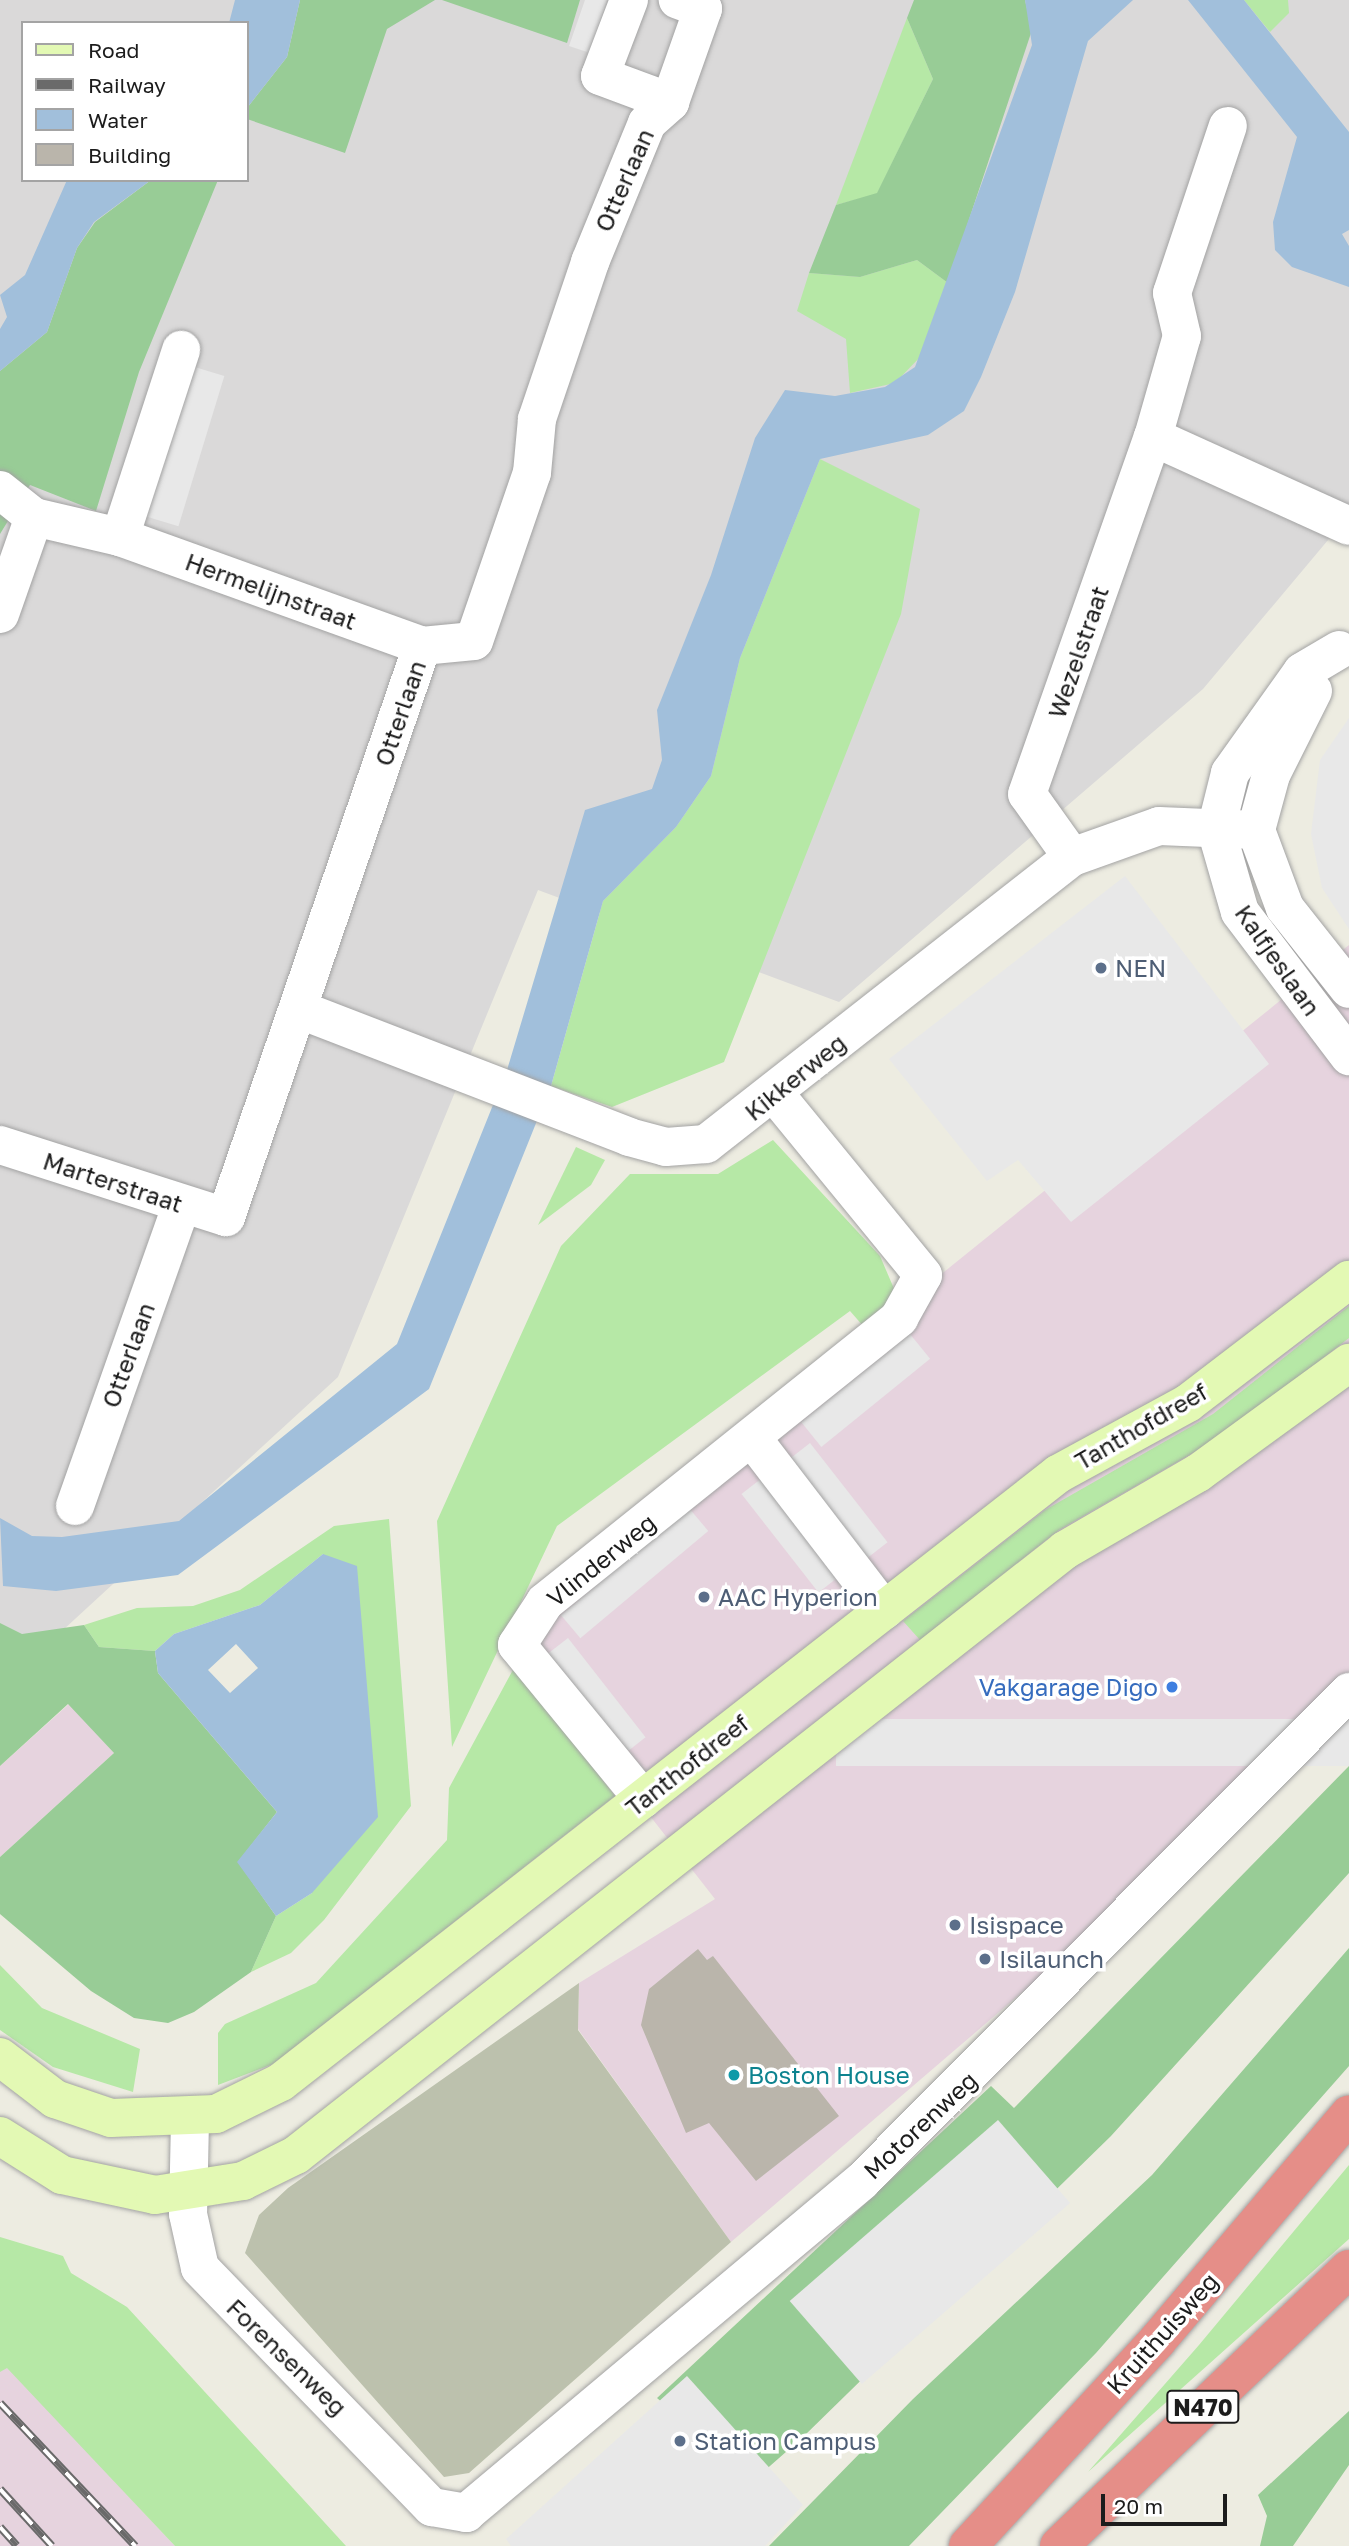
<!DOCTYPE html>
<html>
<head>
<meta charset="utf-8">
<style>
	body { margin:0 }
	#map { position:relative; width:1349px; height:2546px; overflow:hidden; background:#edece1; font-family:"Golos Text",sans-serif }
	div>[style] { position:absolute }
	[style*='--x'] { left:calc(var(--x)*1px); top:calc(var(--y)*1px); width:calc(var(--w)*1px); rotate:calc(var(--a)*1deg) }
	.residential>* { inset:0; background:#dad9d9 }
	.industrial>* { inset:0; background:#e6d3de }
	.construction>* { inset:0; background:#bcc1ad }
	.grass>* { inset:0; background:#b6e8a6 }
	.forest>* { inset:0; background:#98cc96 }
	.parking>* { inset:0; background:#e8e8e8; transform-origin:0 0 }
	.water>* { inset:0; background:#a1bfdb }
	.building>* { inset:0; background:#bab5ab }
	.roads { filter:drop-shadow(0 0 2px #a3a3a3) drop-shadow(0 0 2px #a3a3a3) }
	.street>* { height:38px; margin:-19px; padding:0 19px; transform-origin:19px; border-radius:19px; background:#fff }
	.secondary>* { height:38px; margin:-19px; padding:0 19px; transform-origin:19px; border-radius:19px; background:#e3f9b4 }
	.highway>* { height:38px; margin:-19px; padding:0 19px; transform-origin:19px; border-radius:19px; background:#e58e88 }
	.rail>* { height:8px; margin-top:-4px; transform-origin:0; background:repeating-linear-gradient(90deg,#fff 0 16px,#6a6a6a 0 32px); box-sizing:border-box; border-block:2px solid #6a6a6a }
	.dots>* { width:19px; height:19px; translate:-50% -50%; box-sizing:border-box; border:4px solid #fff; border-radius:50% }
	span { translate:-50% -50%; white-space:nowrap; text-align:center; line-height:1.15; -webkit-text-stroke:7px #fff; paint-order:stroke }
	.shield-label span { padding:2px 5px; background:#fff; border:2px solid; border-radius:5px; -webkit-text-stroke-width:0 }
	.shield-label { font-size:23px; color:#1c1c1c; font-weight:700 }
	.street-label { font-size:24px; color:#1c1c1c }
	.service-label { font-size:24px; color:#4e5e75 }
	.left { translate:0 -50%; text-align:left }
	.shop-label { font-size:24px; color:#366cbe }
	.right { translate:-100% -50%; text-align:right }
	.culture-label { font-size:24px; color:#0d838f }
	.legend { position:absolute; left:21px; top:21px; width:228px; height:161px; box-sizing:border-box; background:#fff; border:2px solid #a4a4a4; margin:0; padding:9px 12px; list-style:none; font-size:21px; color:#1c1c1c }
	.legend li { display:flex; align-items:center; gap:14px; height:35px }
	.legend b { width:35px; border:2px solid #a4a4a4 }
	.scale { position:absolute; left:1101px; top:2494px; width:126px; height:32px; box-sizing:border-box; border:4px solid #1c1c1c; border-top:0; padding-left:9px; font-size:21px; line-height:24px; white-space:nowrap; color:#1c1c1c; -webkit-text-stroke:5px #fff; paint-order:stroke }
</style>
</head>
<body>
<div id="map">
	<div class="residential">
		<div style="clip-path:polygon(evenodd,0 0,1349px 0,1349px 515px,1203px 689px,839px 1002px,538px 890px,338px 1377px,0 1688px,0 0,23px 23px,247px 23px,247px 180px,23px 180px,23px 23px)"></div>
	</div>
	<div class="industrial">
		<div style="clip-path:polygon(1349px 945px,1349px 1712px,731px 2242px,578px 2029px,579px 1983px,715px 1899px,503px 1628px)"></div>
		<div style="clip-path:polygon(69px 1704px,114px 1753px,0 1857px,0 1766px)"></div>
		<div style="clip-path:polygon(0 2346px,34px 2395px,175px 2546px,0 2546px)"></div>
	</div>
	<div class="construction">
		<div style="clip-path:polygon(579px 1983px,578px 2030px,731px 2242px,469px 2473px,444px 2477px,245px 2253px,259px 2215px,288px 2188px)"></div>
	</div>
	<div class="grass">
		<div style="clip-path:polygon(1244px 0,1288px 0,1289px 13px,1270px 32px)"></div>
		<div style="clip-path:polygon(907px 18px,933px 79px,877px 194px,836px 205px)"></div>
		<div style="clip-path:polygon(917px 260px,948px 283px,922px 355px,895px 383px,850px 393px,846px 339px,797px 311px,809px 273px,860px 277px)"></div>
		<div style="clip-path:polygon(820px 459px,920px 509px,901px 614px,724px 1062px,612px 1107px,551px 1086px,603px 901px,676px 827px,711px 776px,740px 658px)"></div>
		<div style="clip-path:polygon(773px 1140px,880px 1256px,898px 1298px,864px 1327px,850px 1311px,557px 1526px,452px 1747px,437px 1521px,561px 1246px,630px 1174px,718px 1174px)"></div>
		<div style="clip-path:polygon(576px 1147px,605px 1160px,591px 1185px,538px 1225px)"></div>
		<div style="clip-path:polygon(1349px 1306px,1349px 1338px,1224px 1435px,1059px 1530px,920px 1640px,903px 1621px,1045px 1510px,1213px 1414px)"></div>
		<div style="clip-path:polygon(389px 1519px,411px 1806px,324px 1920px,291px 1953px,251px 1972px,276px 1916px,312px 1893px,323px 1554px,260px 1605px,174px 1634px,155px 1651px,99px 1647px,84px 1625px,137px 1608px,193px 1606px,240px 1590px,334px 1526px)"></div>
		<div style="clip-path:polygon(515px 1666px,615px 1796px,273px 2064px,218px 2085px,218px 2033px,225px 2024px,316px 1983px,447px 1840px,449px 1788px)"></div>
		<div style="clip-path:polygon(0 1965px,42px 2008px,140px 2049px,133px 2092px,53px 2067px,0 2030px)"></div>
		<div style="clip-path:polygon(1349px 2165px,1349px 2239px,1088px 2472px,1199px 2345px)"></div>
		<div style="clip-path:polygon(0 2237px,63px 2256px,71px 2273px,127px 2307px,346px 2546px,175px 2546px,7px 2368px,0 2372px)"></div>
	</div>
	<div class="forest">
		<div style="clip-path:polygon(300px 0,435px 0,387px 29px,345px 153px,247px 119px,247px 108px,287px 57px)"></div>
		<div style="clip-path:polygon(442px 0,580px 0,567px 43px)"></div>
		<div style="clip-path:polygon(914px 0,1025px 0,1032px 30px,948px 283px,917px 260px,860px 277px,809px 273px,836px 205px,877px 193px,933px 79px,907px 18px)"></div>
		<div style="clip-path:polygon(151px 180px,218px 180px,139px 372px,96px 511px,30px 485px,0 534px,0 371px,47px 332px,77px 248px,95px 222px)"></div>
		<div style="clip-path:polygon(0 1623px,22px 1634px,84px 1625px,99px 1647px,155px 1651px,158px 1673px,277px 1812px,238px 1862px,276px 1916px,251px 1972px,194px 2012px,168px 2023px,134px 2018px,91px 1991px,0 1914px,0 1857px,114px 1753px,68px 1704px,0 1766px)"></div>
		<div style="clip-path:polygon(1349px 1766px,1349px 1873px,1111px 2136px,803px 2437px,753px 2481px,657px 2398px,991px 2086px,1014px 2108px)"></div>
		<div style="clip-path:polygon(1349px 1948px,1349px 2066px,1096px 2353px,909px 2546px,769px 2546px,913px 2399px,1152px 2175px)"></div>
		<div style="clip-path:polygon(1349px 2411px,1349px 2465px,1293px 2546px,1260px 2546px,1267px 2516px,1258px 2495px)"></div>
	</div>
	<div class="parking">
		<div style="clip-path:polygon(585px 0,607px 0,590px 53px,569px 46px)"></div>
		<div style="left:188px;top:365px;width:38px;height:157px;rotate:17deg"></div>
		<div style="clip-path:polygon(1349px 718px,1349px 929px,1322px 888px,1311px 834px,1320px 760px)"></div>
		<div style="clip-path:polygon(1125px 876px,1269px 1064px,1071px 1222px,1018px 1160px,987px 1181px,889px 1059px)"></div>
		<div style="left:910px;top:1334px;width:32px;height:140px;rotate:51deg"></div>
		<div style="left:810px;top:1443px;width:126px;height:26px;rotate:52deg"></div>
		<div style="left:762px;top:1478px;width:125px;height:26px;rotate:52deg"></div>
		<div style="left:689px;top:1508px;width:30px;height:167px;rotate:50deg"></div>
		<div style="left:568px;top:1638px;width:126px;height:27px;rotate:52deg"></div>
		<div style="left:1349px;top:1719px;width:47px;height:513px;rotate:90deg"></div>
		<div style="left:998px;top:2120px;width:110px;height:276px;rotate:49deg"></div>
		<div style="clip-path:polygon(687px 2376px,803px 2505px,765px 2546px,511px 2546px,506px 2539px)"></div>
	</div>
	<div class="water">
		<div style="clip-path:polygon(235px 0,300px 0,287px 57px,247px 108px,247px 23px,229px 23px)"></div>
		<div style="clip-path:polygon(1025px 0,1133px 0,1088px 41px,1015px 292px,981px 377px,964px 411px,928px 435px,820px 459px,740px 658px,711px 776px,676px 827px,603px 901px,551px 1086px,429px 1389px,178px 1575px,56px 1591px,3px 1586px,0 1518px,32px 1536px,62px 1537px,179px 1521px,397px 1344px,507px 1070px,585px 810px,652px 789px,662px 760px,657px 710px,711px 575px,755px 438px,785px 390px,835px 396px,885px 387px,915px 367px,1032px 45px)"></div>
		<div style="clip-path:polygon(1188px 0,1244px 0,1349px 132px,1349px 230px,1342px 234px,1349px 246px,1349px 287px,1292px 267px,1275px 250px,1273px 222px,1297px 137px)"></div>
		<div style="clip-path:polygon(67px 180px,151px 180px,94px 222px,77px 248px,47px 332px,0 371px,0 329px,7px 317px,0 295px,25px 275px)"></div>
		<div style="clip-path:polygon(evenodd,323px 1554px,357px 1566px,378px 1817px,312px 1893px,276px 1916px,237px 1862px,277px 1812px,158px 1673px,155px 1651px,174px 1634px,260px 1605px,323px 1554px,236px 1644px,258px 1668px,230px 1693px,208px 1670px,236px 1644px)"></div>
	</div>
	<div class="building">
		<div style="clip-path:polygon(698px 1949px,707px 1960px,713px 1956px,839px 2116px,756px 2181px,709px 2123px,686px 2133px,641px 2025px,649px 1989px)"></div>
	</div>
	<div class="roads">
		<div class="street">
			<div style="--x:629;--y:0;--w:81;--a:110.9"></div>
			<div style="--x:600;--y:76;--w:75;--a:20.4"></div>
			<div style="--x:1153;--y:437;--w:215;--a:24.4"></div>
			<div style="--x:0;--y:490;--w:43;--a:38.5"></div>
			<div style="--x:34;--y:517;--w:88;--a:13.1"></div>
			<div style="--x:120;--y:537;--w:321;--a:19.8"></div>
			<div style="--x:120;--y:537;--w:197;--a:-71.9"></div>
			<div style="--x:0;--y:614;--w:103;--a:-70.7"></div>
			<div style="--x:1339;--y:650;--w:43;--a:149.3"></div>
			<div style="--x:1302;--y:672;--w:124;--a:125.5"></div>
			<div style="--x:1230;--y:773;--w:58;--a:104"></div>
			<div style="--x:1216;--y:829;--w:86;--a:73.9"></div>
			<div style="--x:1240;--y:912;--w:181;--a:52.9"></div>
			<div style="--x:1313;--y:691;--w:94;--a:116.6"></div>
			<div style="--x:1271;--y:775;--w:57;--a:105.3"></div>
			<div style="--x:1256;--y:830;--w:83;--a:69.6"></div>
			<div style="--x:1285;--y:908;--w:103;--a:51.7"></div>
			<div style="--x:1072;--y:857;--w:77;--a:-125.5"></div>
			<div style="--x:1027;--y:794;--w:379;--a:-70.6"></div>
			<div style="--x:1153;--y:437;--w:105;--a:-74"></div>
			<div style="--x:1182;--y:336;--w:44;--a:-103.1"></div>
			<div style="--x:1172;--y:293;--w:176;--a:-71.5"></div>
			<div style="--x:298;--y:1009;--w:355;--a:21.1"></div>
			<div style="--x:629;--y:1137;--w:38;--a:15"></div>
			<div style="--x:666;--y:1147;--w:40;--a:-4.3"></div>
			<div style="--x:706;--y:1144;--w:465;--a:-38.1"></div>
			<div style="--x:1072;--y:857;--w:92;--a:-19.6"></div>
			<div style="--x:1159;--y:826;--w:97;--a:2.4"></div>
			<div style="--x:0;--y:1145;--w:237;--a:17.7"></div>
			<div style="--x:226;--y:1217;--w:604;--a:-71.05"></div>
			<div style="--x:422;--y:646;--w:52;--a:-5.5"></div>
			<div style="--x:474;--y:641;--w:178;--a:-71"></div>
			<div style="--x:532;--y:473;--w:54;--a:-84.7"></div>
			<div style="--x:537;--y:419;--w:166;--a:-71.3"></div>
			<div style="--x:590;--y:262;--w:150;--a:-67.7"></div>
			<div style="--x:647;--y:123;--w:31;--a:-42"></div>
			<div style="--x:670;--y:102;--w:99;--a:-70.5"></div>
			<div style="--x:703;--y:9;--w:27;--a:-160"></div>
			<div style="--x:752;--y:1438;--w:217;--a:52.5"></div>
			<div style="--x:75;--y:1506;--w:320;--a:-70.5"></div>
			<div style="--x:643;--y:1799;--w:199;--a:-129.3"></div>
			<div style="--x:517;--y:1645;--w:51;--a:-56.9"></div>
			<div style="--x:545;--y:1602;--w:454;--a:-38.7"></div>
			<div style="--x:899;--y:1318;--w:49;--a:-60.8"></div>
			<div style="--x:923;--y:1275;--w:235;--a:-129.3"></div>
			<div style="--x:190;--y:2120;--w:94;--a:91.2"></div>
			<div style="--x:188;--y:2214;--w:55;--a:77.5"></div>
			<div style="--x:200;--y:2268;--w:333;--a:45.9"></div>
			<div style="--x:432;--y:2507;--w:35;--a:10"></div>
			<div style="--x:466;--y:2513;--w:517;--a:-39.98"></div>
			<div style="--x:862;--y:2181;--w:690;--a:-45.12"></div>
		</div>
		<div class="secondary">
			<div style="--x:0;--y:2057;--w:69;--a:37.4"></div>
			<div style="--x:55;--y:2099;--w:59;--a:18.7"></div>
			<div style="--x:111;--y:2118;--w:105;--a:-2.2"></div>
			<div style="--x:216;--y:2114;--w:72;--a:-26.2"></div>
			<div style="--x:281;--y:2082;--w:987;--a:-38.04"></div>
			<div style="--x:1058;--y:1474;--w:148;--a:-28.6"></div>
			<div style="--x:1188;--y:1403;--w:203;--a:-37.4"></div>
			<div style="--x:0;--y:2136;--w:73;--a:32.2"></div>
			<div style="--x:62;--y:2175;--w:95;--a:12.1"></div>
			<div style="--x:155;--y:2195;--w:89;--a:-9"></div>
			<div style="--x:243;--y:2181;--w:59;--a:-26.1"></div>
			<div style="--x:296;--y:2155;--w:978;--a:-38.19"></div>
			<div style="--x:1065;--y:1550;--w:154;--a:-30.1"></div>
			<div style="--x:1198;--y:1473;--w:187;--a:-36.1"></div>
		</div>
		<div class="highway">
			<div style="--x:968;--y:2546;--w:279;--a:-47.3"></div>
			<div style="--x:1157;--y:2341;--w:297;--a:-49.7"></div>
			<div style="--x:1059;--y:2546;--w:401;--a:-43.7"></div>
		</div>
	</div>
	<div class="rail">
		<div style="--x:0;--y:2403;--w:197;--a:46.6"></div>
		<div style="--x:0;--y:2489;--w:77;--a:47.6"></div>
		<div style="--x:0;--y:2527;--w:25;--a:48"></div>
	</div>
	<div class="dots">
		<div style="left:1101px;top:968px;background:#5c6f8a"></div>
		<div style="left:704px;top:1597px;background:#5c6f8a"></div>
		<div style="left:1172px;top:1687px;background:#3f7fe0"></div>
		<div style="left:955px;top:1925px;background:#5c6f8a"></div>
		<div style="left:985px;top:1959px;background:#5c6f8a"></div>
		<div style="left:734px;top:2075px;background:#0f9aa8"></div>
		<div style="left:680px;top:2441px;background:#5c6f8a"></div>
	</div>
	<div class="shield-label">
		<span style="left:1203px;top:2407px">N470</span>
	</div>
	<div class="street-label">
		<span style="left:624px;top:180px;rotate:-66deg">Otterlaan</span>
		<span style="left:271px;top:591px;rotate:20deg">Hermelijnstraat</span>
		<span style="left:1078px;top:652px;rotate:-71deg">Wezelstraat</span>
		<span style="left:400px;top:713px;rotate:-71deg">Otterlaan</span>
		<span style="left:1278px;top:960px;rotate:55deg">Kalfjeslaan</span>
		<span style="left:795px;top:1077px;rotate:-39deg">Kikkerweg</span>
		<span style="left:113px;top:1182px;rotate:18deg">Marterstraat</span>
		<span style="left:128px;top:1355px;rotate:-70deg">Otterlaan</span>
		<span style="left:1141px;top:1426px;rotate:-30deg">Tanthofdreef</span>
		<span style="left:601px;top:1560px;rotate:-39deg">Vlinderweg</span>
		<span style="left:687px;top:1765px;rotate:-38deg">Tanthofdreef</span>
		<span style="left:920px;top:2125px;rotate:-43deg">Motorenweg</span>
		<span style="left:1162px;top:2333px;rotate:-48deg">Kruithuisweg</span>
		<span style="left:287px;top:2357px;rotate:44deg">Forensenweg</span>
	</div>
	<div class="service-label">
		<span class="left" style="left:1115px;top:968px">NEN</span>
		<span class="left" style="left:718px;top:1597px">AAC Hyperion</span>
		<span class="left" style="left:969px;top:1925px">Isispace</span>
		<span class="left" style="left:999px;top:1959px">Isilaunch</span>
		<span class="left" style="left:694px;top:2441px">Station Campus</span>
	</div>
	<div class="shop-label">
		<span class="right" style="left:1158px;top:1687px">Vakgarage Digo</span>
	</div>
	<div class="culture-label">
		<span class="left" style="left:748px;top:2075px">Boston House</span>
	</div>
	<ul class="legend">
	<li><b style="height:9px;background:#e3f9b4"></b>Road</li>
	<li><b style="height:9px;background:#6a6a6a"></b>Railway</li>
	<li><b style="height:19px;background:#a1bfdb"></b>Water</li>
	<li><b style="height:19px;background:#bab5ab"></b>Building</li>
	</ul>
	<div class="scale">20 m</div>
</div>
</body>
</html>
